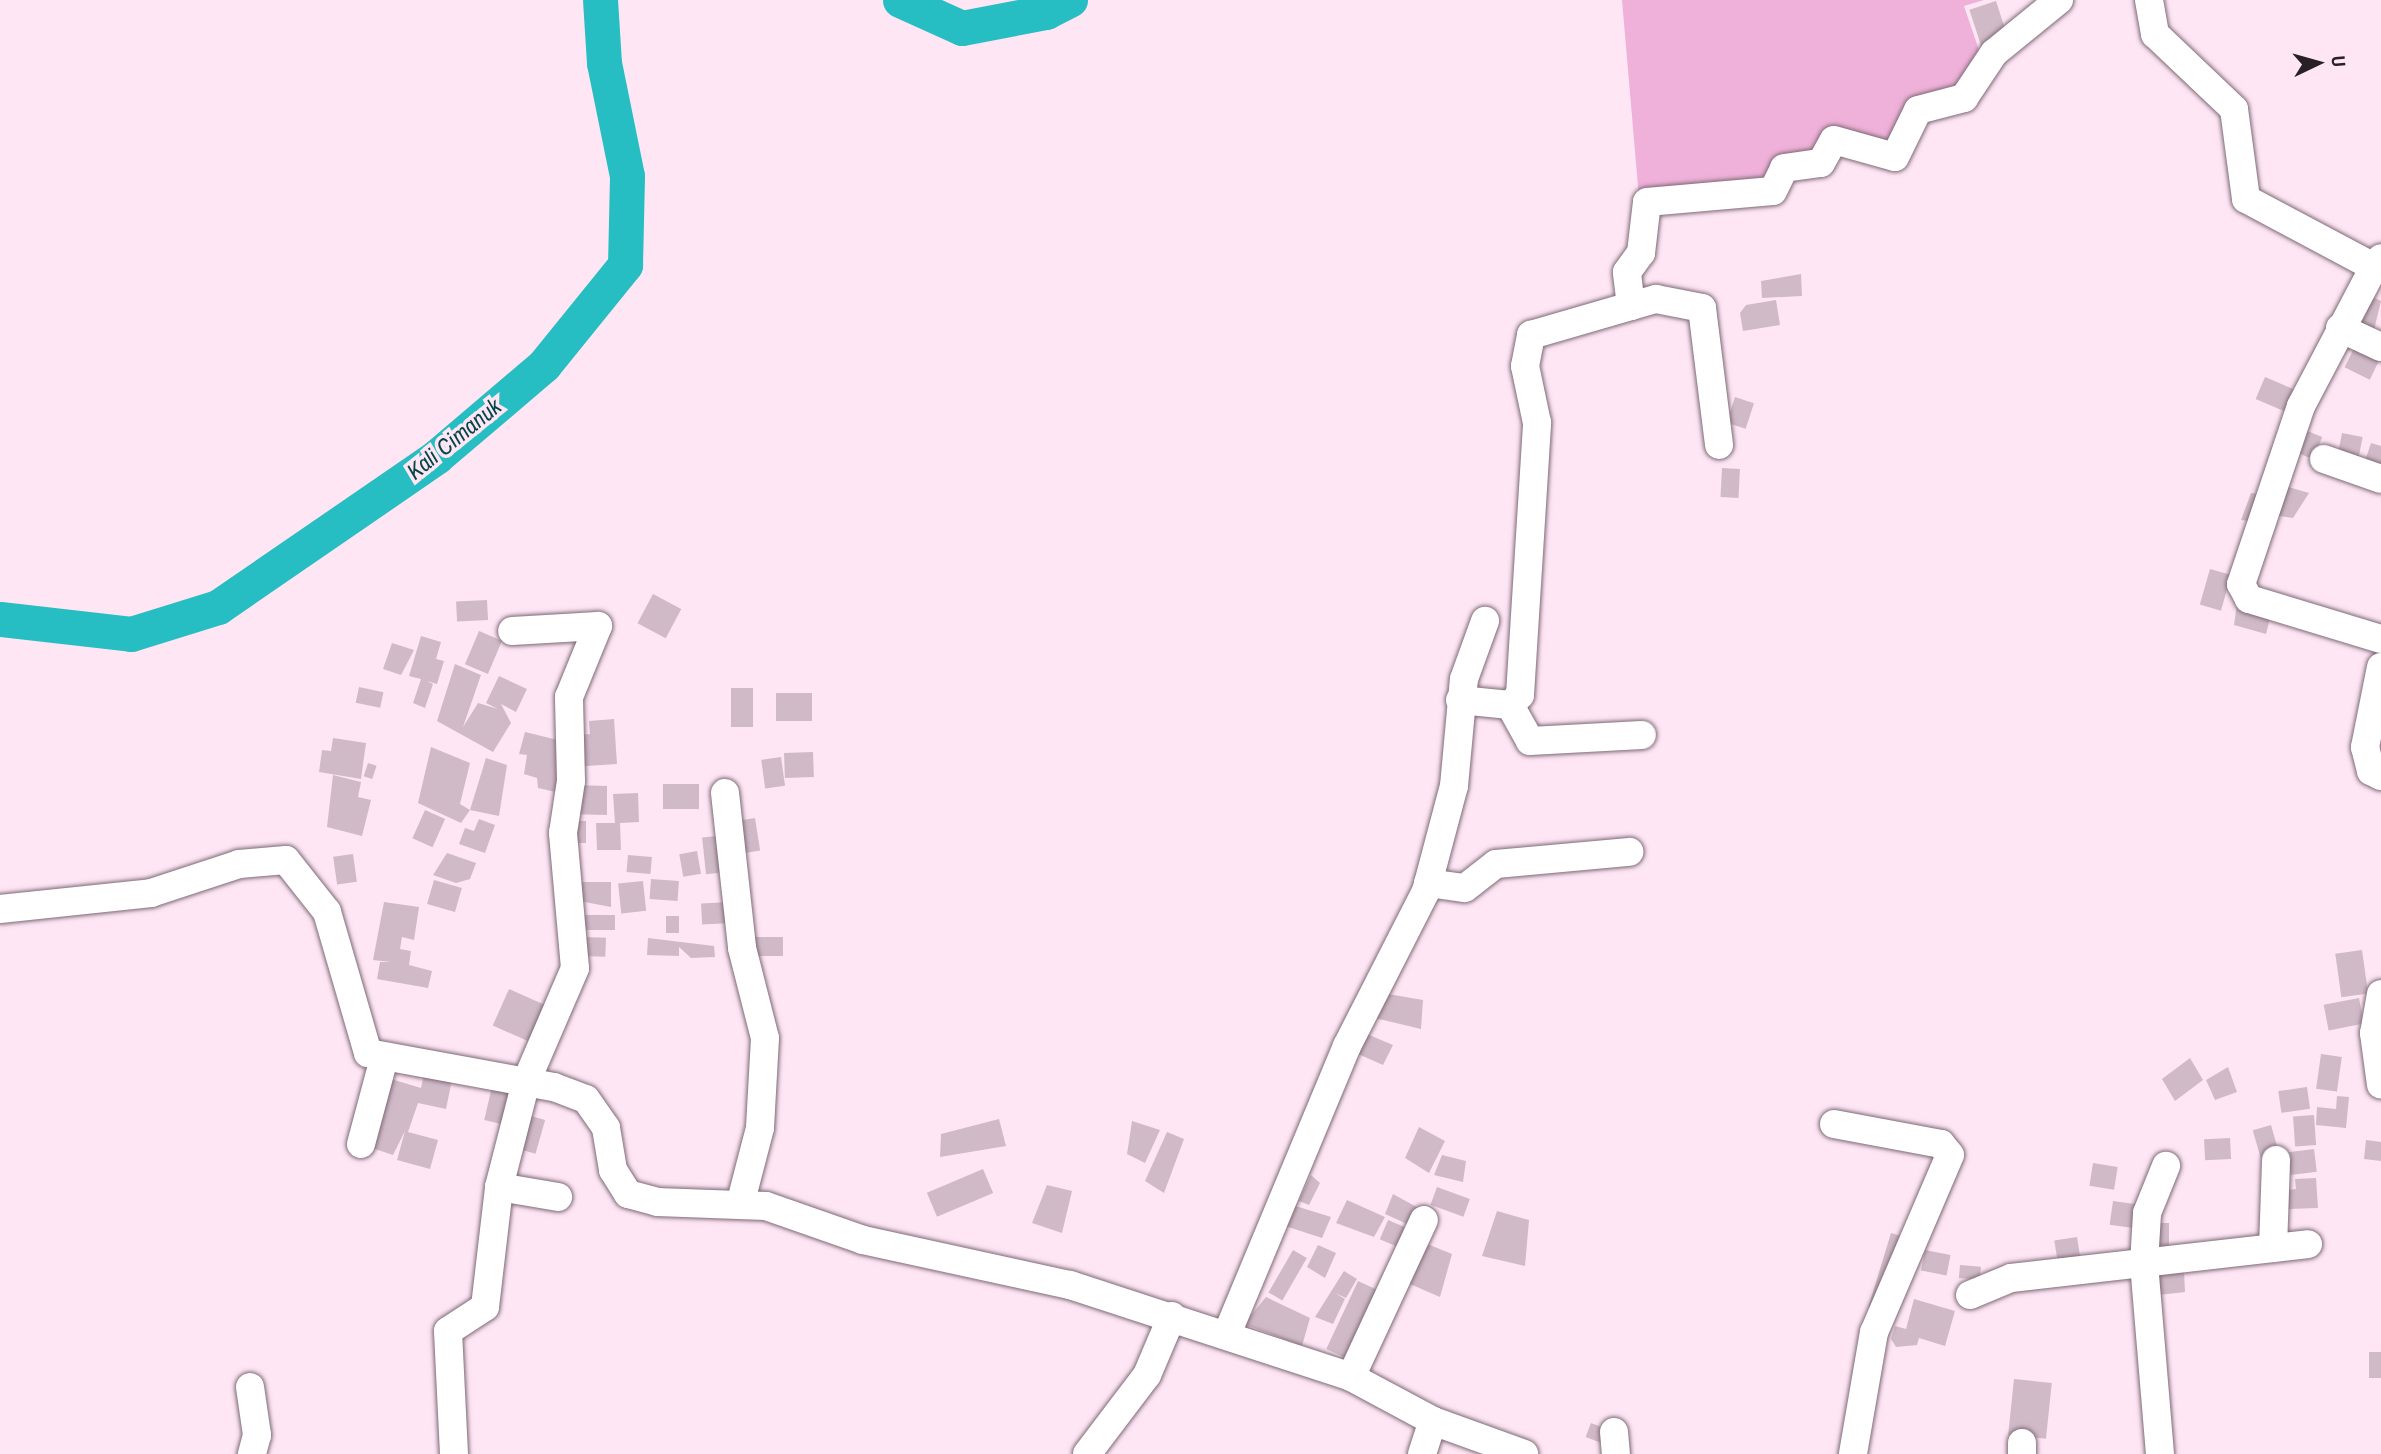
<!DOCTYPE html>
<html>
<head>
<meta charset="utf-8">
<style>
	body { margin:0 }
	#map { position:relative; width:2381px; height:1454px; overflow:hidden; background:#fee6f5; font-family:"Archivo Narrow",sans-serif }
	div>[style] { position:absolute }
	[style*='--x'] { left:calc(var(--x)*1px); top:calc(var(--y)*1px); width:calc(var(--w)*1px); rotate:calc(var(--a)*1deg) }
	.green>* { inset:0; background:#efb1d9 }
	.river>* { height:35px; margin:-17.5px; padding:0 17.5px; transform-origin:17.5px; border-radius:17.5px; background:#26bec2 }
	.building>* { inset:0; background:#d1bac8; transform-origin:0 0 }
	.roads { filter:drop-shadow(0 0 2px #7e6976) drop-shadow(0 0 2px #7e6976) }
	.minor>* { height:28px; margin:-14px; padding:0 14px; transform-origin:14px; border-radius:14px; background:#fff }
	span { translate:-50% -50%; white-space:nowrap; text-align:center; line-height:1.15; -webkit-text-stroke:7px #fee6f5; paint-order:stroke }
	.water-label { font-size:23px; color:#044647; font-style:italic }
	.north { position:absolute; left:2283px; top:28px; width:70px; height:70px; -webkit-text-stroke:5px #fee6f5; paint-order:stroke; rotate:85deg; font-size:19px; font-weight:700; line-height:28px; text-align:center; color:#292026 }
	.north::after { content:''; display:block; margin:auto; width:24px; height:32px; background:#292026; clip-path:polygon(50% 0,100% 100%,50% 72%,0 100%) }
</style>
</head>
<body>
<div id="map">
	<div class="green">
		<div style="clip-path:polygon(1622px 0,1984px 0,1964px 6px,1981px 56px,1956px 94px,1890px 152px,1818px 157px,1768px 185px,1639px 198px)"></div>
	</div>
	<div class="river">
		<div style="--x:900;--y:0;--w:68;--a:24.3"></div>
		<div style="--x:962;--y:28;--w:86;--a:-10.8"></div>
		<div style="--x:1046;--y:12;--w:27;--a:-27"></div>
		<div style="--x:0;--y:619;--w:132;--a:6.5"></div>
		<div style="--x:131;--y:634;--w:91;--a:-17.2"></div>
		<div style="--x:218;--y:607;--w:265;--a:-34.5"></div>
		<div style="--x:436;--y:457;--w:142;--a:-40.4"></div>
		<div style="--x:544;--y:365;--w:129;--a:-51"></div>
		<div style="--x:625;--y:265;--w:89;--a:-88.7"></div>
		<div style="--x:627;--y:176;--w:115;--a:-101.5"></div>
		<div style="--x:604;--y:63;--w:63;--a:-93.6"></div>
	</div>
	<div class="building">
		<div style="left:1996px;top:1px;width:38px;height:28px;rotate:72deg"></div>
		<div style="clip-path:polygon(1801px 274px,1802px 296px,1762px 298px,1761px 281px)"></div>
		<div style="clip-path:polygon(2361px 291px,2381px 301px,2374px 330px,2358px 321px)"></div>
		<div style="clip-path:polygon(1776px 300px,1780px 325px,1743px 331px,1740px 313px,1746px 305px)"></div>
		<div style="left:2356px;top:344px;width:28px;height:26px;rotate:26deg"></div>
		<div style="left:2265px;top:377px;width:33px;height:24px;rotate:23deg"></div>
		<div style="left:1735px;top:397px;width:20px;height:27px;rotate:18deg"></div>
		<div style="left:2300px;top:428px;width:24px;height:24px;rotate:22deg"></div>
		<div style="left:2342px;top:433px;width:21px;height:22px;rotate:11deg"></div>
		<div style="clip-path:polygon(2371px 443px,2381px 446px,2381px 464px,2365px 461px)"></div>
		<div style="left:1722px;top:468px;width:18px;height:29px;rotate:3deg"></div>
		<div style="clip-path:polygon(2278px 484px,2309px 493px,2293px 518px,2272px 515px)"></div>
		<div style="clip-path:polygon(2251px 493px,2265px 495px,2257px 522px,2241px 520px)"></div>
		<div style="left:2210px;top:569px;width:22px;height:37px;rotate:16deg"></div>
		<div style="left:653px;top:594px;width:32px;height:33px;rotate:28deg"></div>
		<div style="clip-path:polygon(2238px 597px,2272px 610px,2266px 634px,2234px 625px)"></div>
		<div style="left:487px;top:600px;width:20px;height:31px;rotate:87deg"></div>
		<div style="left:479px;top:631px;width:25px;height:36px;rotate:23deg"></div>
		<div style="clip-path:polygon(421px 636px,441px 642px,436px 659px,444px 661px,437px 684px,427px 681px,433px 684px,425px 708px,413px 703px,421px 679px,409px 676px)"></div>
		<div style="clip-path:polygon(392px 643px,414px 650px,401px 675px,383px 669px)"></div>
		<div style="clip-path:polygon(455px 664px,481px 675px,463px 727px,478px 703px,498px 709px,486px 703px,499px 676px,527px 689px,516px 712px,501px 704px,511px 723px,493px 752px,437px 721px)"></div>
		<div style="left:359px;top:687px;width:25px;height:16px;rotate:12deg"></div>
		<div style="left:731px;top:688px;width:22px;height:39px"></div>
		<div style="left:776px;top:693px;width:36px;height:28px"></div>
		<div style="clip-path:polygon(614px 719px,617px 764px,571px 767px,569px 736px,590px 734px,589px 721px)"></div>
		<div style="clip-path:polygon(525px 732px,562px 741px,560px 793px,538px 788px,537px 778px,524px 774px,527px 755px,519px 754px)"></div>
		<div style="clip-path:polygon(333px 738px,366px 743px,361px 779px,319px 772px,322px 750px,331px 751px)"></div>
		<div style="clip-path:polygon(431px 747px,470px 763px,460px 804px,470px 810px,461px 823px,418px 803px)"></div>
		<div style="left:813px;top:752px;width:25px;height:29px;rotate:88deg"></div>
		<div style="left:781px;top:757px;width:29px;height:20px;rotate:82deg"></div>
		<div style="clip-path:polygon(486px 758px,507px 765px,499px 816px,470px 810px)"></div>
		<div style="left:368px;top:763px;width:9px;height:14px;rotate:18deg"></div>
		<div style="clip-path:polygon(333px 775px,361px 782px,358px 797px,371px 800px,362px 836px,327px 827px)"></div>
		<div style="left:663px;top:784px;width:36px;height:25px"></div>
		<div style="clip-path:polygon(574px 785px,607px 786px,607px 815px,564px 814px)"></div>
		<div style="clip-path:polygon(638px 793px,639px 822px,620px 823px,621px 850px,597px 850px,596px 823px,615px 823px,613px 794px)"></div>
		<div style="left:425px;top:810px;width:22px;height:31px;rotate:24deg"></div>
		<div style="left:755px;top:818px;width:33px;height:21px;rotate:81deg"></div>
		<div style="clip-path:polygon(479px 819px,495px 825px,485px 853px,459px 844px,465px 828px,474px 831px)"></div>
		<div style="left:566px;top:821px;width:20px;height:22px"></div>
		<div style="left:726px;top:835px;width:37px;height:24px;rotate:84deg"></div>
		<div style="left:697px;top:851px;width:23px;height:18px;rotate:80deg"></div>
		<div style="clip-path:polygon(447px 853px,476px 863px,470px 879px,456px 883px,433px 875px)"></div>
		<div style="left:353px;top:854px;width:28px;height:20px;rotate:82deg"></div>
		<div style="left:628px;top:855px;width:24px;height:17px;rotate:5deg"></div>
		<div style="left:651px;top:879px;width:28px;height:20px;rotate:4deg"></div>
		<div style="left:434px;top:880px;width:29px;height:25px;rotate:16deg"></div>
		<div style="left:643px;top:881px;width:30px;height:25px;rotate:84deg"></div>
		<div style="clip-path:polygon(574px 882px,611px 882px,611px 907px,574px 900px)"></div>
		<div style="clip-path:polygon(384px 902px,419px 907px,414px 940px,402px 937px,400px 949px,411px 951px,409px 965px,432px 971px,428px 988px,377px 979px,380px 962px,391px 962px,373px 960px)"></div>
		<div style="left:730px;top:902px;width:21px;height:29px;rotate:87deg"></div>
		<div style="left:584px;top:915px;width:31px;height:15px"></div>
		<div style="left:666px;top:916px;width:13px;height:17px"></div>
		<div style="left:582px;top:937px;width:24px;height:19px;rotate:2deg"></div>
		<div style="left:751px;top:937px;width:32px;height:19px"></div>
		<div style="clip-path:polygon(648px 938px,714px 946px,715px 957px,691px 958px,679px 947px,679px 956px,647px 955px)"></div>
		<div style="left:2362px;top:950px;width:44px;height:27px;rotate:82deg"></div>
		<div style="left:509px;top:989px;width:45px;height:40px;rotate:24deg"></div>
		<div style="clip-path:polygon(1388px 994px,1423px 1000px,1421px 1029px,1375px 1018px)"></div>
		<div style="left:2359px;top:998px;width:26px;height:36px;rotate:79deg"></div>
		<div style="clip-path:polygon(1362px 1032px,1393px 1045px,1383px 1065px,1349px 1050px)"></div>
		<div style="left:2321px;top:1054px;width:21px;height:35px;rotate:8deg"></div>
		<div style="clip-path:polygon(2190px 1058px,2203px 1080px,2175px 1101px,2162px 1079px)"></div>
		<div style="clip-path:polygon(2228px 1067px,2237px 1092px,2215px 1100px,2206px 1080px)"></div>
		<div style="clip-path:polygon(425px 1069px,453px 1075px,446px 1109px,418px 1103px,408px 1132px,438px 1140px,430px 1169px,397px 1160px,405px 1131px,393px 1155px,369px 1147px,391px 1079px,421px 1088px)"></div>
		<div style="left:493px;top:1082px;width:23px;height:39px;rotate:13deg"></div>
		<div style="left:2307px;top:1087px;width:22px;height:29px;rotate:82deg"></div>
		<div style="clip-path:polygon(2337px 1096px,2349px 1097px,2346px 1128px,2316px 1125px,2317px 1107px,2336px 1109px)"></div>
		<div style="left:524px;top:1114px;width:22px;height:35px;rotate:16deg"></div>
		<div style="left:2314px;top:1115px;width:30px;height:21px;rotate:86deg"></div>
		<div style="clip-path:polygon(999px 1119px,1006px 1146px,940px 1157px,941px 1134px)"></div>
		<div style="clip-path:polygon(1132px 1121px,1160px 1130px,1145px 1163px,1127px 1154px)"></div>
		<div style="left:2271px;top:1125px;width:29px;height:19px;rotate:74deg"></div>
		<div style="clip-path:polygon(1419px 1127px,1445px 1141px,1429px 1173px,1405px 1158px)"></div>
		<div style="clip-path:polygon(1167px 1132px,1184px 1139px,1164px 1193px,1145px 1181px)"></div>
		<div style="left:2230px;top:1138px;width:21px;height:26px;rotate:87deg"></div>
		<div style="clip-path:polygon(2366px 1140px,2381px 1142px,2381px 1161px,2364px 1159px)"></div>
		<div style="left:2314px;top:1149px;width:23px;height:26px;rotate:83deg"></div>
		<div style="clip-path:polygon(1442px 1155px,1466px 1161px,1463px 1182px,1434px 1175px)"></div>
		<div style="left:2093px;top:1163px;width:25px;height:23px;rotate:9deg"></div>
		<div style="left:983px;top:1169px;width:26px;height:61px;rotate:67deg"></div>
		<div style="clip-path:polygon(1311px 1175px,1320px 1183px,1309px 1205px,1299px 1201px)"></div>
		<div style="clip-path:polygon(2316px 1178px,2318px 1208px,2289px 1209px,2288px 1190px,2296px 1189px,2295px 1179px)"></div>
		<div style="clip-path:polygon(1047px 1185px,1072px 1191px,1062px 1233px,1032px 1223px)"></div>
		<div style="left:1437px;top:1187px;width:35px;height:19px;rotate:20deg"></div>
		<div style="clip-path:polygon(1393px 1194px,1422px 1210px,1414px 1227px,1385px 1214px)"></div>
		<div style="clip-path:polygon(1347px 1200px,1385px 1217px,1374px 1237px,1336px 1223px)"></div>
		<div style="left:2113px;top:1201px;width:29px;height:24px;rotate:8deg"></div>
		<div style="clip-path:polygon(1289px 1204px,1331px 1217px,1322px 1238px,1279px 1224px)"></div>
		<div style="clip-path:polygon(1497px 1211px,1529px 1220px,1525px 1266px,1482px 1256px)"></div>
		<div style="left:1388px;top:1220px;width:26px;height:21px;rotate:23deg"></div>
		<div style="left:2152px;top:1223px;width:17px;height:35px"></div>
		<div style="left:1891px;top:1233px;width:21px;height:77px;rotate:17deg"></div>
		<div style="left:2077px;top:1237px;width:25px;height:23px;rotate:81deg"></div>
		<div style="clip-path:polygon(1420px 1241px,1452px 1254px,1440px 1297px,1403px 1281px)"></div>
		<div style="clip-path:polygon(1318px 1245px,1336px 1253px,1325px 1278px,1307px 1267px)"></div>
		<div style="left:1293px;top:1250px;width:16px;height:49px;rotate:30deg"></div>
		<div style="left:1925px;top:1250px;width:26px;height:21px;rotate:11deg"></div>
		<div style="left:1960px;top:1265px;width:21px;height:13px;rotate:5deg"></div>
		<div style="clip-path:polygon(1344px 1271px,1357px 1279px,1346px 1298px,1335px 1293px,1345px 1299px,1333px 1324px,1315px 1317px)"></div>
		<div style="clip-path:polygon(2184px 1271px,2185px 1292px,2150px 1296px,2154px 1274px)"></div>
		<div style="left:1358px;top:1281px;width:21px;height:75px;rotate:25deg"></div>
		<div style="clip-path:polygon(1266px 1297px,1310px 1318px,1302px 1346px,1244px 1324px)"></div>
		<div style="clip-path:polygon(1914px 1299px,1955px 1311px,1945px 1346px,1919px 1338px,1917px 1345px,1896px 1347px,1891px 1339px,1895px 1326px,1906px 1329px)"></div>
		<div style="left:2381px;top:1352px;width:26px;height:12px;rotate:90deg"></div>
		<div style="left:2014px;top:1379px;width:38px;height:56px;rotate:6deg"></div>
		<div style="left:1591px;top:1423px;width:19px;height:15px;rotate:21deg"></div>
	</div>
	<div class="roads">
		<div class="minor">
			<div style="--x:2149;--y:0;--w:35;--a:80"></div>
			<div style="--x:2155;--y:34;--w:109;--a:43.5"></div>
			<div style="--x:2234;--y:109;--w:91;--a:82.4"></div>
			<div style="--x:2246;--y:199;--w:145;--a:28"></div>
			<div style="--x:2374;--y:267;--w:11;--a:-52"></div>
			<div style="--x:2374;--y:267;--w:157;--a:117.7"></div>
			<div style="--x:2301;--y:406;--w:188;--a:108.6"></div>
			<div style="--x:2241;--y:584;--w:17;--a:62"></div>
			<div style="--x:2249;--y:599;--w:138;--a:16.9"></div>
			<div style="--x:1631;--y:306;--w:26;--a:-16"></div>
			<div style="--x:1656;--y:299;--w:47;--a:11.1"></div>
			<div style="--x:1702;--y:308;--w:138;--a:82.9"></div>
			<div style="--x:2340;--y:328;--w:45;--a:24.9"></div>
			<div style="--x:2324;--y:459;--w:60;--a:19.3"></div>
			<div style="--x:2381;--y:667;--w:82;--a:101.3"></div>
			<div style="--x:2365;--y:747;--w:25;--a:76"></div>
			<div style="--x:2371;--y:771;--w:11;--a:27"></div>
			<div style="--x:1460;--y:700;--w:50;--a:5.7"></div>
			<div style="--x:1510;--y:705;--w:14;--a:-45"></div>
			<div style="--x:1520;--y:695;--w:273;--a:-86.4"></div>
			<div style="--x:1537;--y:423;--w:58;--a:-101.9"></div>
			<div style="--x:1525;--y:366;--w:32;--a:-79"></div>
			<div style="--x:1531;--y:335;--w:104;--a:-16.2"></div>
			<div style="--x:1631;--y:306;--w:34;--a:-97"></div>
			<div style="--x:1627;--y:272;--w:24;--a:-54"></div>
			<div style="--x:1641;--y:253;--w:51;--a:-83.3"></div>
			<div style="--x:1647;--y:202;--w:126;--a:-5"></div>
			<div style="--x:1773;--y:191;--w:25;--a:-64"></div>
			<div style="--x:1784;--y:168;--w:37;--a:-8"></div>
			<div style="--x:1821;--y:163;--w:26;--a:-61"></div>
			<div style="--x:1834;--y:140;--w:63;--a:15.6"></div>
			<div style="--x:1895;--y:157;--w:52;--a:-63.9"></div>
			<div style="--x:1918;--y:110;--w:48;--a:-14.6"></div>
			<div style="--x:1964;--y:98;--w:54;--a:-56.3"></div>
			<div style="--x:1994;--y:53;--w:84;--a:-39.2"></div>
			<div style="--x:1510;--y:705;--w:41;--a:60.9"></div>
			<div style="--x:1530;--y:741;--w:112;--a:-3.1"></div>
			<div style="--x:725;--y:793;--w:156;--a:83.7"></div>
			<div style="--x:742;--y:948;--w:93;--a:75.7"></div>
			<div style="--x:765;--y:1038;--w:90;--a:93.2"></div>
			<div style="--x:760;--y:1128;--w:75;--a:104.6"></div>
			<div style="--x:1428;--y:883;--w:37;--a:8"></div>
			<div style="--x:1465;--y:888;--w:39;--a:-38"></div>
			<div style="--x:1496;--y:864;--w:134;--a:-5.2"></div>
			<div style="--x:0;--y:909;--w:152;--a:-6"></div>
			<div style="--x:151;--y:893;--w:93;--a:-18.2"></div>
			<div style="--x:239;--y:864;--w:47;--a:-4.9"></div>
			<div style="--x:286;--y:860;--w:66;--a:51.7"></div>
			<div style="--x:327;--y:912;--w:147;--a:73.8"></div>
			<div style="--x:368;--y:1053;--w:189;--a:10.4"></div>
			<div style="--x:554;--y:1087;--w:34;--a:21"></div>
			<div style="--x:586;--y:1099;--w:35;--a:55"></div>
			<div style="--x:606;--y:1128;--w:43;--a:80.5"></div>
			<div style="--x:613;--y:1170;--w:28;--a:58"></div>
			<div style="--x:628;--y:1194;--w:30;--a:15"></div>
			<div style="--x:657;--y:1202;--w:109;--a:2.1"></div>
			<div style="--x:766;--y:1206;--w:103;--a:19.3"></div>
			<div style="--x:863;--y:1240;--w:212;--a:12.3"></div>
			<div style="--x:1070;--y:1285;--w:296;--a:18.1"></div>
			<div style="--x:1351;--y:1377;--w:93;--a:28.2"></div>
			<div style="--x:1433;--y:1421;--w:97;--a:19.9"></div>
			<div style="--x:2381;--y:994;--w:40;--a:100"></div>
			<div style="--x:2374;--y:1033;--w:52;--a:82.3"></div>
			<div style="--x:1834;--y:1124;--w:109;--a:10.6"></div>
			<div style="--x:1941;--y:1144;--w:14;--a:51"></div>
			<div style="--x:1950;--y:1155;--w:193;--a:113.2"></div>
			<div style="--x:1874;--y:1332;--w:124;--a:99.8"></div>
			<div style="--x:361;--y:1144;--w:89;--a:-75"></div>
			<div style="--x:499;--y:1187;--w:60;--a:9.6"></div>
			<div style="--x:2273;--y:1248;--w:88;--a:-88"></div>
			<div style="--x:1970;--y:1295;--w:44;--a:-22.5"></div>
			<div style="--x:2011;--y:1278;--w:299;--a:-6.5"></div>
			<div style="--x:1227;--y:1334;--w:312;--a:-67.4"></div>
			<div style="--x:1347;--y:1046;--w:174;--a:-63"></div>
			<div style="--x:1426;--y:891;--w:109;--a:-75.1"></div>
			<div style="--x:1454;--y:786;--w:107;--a:-84.7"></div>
			<div style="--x:1464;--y:679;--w:62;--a:-70.1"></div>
			<div style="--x:1351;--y:1377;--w:173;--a:-65.1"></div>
			<div style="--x:250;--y:1387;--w:49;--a:81.7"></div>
			<div style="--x:257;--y:1435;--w:20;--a:105"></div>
			<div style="--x:1614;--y:1432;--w:22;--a:85"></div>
			<div style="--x:2022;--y:1443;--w:11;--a:90"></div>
			<div style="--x:454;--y:1454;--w:123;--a:-92.8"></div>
			<div style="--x:448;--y:1331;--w:44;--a:-33"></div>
			<div style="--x:485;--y:1307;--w:121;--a:-83.3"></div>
			<div style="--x:499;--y:1187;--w:108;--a:-75.6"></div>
			<div style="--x:526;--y:1082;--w:124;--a:-66.7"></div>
			<div style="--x:575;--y:968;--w:136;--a:-95.1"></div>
			<div style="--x:563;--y:833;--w:53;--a:-81.3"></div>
			<div style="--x:571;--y:781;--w:84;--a:-91.4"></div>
			<div style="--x:569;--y:697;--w:77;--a:-67.8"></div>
			<div style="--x:598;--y:626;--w:86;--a:176.7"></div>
			<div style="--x:1087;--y:1454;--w:99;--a:-52.8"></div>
			<div style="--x:1147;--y:1375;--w:64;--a:-67"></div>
			<div style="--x:1422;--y:1454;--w:35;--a:-72"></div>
			<div style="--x:2160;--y:1454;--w:191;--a:-94.8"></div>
			<div style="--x:2144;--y:1264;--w:51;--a:-86.6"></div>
			<div style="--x:2147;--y:1213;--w:51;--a:-68"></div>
		</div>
	</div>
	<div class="water-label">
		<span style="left:454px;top:439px;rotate:-39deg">Kali Cimanuk</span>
	</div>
	<div class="north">U</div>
</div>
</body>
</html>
